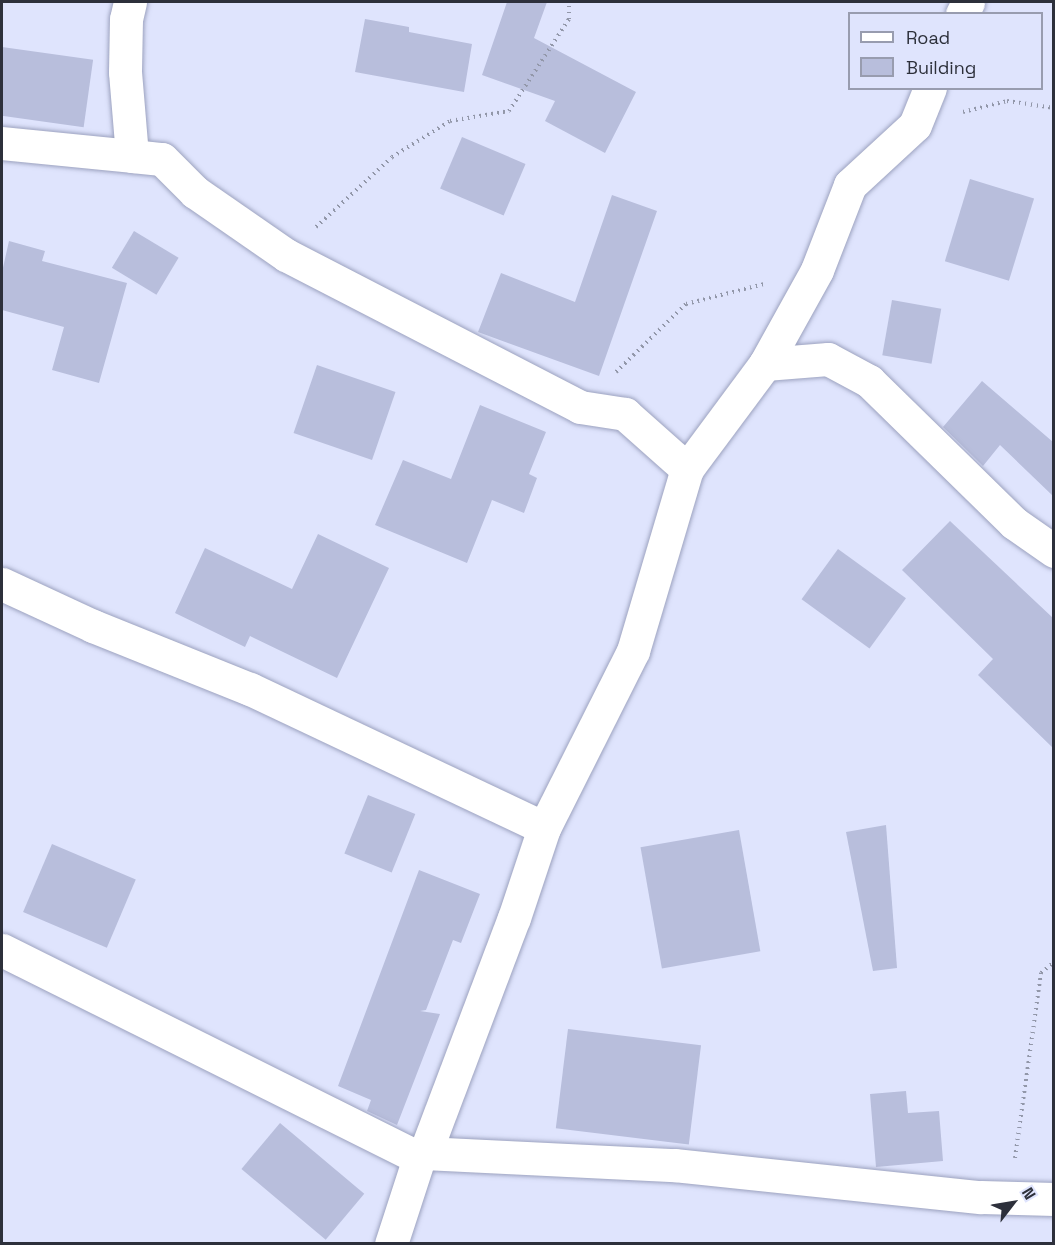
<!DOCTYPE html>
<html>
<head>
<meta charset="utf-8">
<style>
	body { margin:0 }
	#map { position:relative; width:1055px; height:1245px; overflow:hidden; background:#dfe4fd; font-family:"Space Grotesk",sans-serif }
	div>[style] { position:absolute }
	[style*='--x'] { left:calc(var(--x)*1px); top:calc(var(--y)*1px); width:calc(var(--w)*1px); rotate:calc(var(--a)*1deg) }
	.building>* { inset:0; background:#b8bedc; transform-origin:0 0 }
	.path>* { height:4px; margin-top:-2px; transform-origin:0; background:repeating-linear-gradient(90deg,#9297a9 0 1.5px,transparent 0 6px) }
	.roads { filter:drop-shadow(0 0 2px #9ca2bf) drop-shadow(0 0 2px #9ca2bf) }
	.street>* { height:33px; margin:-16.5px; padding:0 16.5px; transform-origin:16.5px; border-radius:16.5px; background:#fff }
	span { translate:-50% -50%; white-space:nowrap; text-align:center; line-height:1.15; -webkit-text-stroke:5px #dfe4fd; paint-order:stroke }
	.frame { position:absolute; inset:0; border:3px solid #2d303b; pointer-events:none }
	.legend { position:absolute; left:848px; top:12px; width:195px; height:78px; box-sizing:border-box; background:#dfe4fd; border:2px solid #989caf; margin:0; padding:8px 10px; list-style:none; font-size:18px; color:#2d303b }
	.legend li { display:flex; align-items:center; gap:12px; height:30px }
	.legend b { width:30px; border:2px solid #989caf }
	.north { position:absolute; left:983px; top:1173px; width:60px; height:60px; -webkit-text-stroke:4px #dfe4fd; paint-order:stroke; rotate:59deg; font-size:16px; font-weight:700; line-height:24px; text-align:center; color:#2d303b }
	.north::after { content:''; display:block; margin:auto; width:21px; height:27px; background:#2d303b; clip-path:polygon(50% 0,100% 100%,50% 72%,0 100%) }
</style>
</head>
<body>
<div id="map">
	<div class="building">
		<div style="clip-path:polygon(507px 2px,547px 2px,534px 38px,636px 92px,605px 153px,545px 121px,555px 101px,482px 75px)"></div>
		<div style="clip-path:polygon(365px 19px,409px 27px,409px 32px,472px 44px,464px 92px,355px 72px)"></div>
		<div style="left:2px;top:47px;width:92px;height:68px;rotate:8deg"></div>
		<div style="left:462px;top:137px;width:69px;height:56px;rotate:23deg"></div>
		<div style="left:970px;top:179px;width:67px;height:86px;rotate:17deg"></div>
		<div style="clip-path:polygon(612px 195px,657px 211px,599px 376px,478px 332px,501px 273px,575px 302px)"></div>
		<div style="left:134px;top:231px;width:52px;height:43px;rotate:31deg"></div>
		<div style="clip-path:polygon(9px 241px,45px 251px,42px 261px,127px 283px,99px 383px,52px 370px,64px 327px,2px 310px,2px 272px)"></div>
		<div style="left:892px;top:300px;width:50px;height:56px;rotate:10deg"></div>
		<div style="left:317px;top:365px;width:83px;height:72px;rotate:19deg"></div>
		<div style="clip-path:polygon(982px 381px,1053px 442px,1053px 496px,1000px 445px,983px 466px,943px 427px)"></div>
		<div style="clip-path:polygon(480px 405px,546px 432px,529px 474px,537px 478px,524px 513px,492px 500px,467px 563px,375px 525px,403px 460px,451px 479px)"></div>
		<div style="clip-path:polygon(950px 521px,1053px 618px,1053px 748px,978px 675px,993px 659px,902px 570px)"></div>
		<div style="clip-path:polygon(318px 534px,389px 568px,337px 678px,250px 636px,245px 647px,175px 613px,205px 548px,292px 589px)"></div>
		<div style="left:838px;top:549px;width:84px;height:62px;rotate:36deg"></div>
		<div style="left:368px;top:795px;width:51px;height:63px;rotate:22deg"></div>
		<div style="clip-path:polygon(886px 825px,897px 968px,873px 971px,846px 832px)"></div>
		<div style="left:739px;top:830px;width:123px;height:100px;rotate:80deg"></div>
		<div style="left:52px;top:844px;width:91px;height:74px;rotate:23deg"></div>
		<div style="clip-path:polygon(419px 870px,480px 894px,461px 943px,453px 940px,426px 1010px,420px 1011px,440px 1014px,397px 1125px,367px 1111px,371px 1100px,338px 1086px)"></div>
		<div style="left:568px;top:1029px;width:134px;height:100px;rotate:7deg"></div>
		<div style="clip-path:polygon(906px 1091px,908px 1113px,939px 1111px,943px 1161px,876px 1167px,870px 1094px)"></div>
		<div style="left:280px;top:1123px;width:110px;height:60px;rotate:40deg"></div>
	</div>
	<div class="path">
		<div style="--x:963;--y:112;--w:45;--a:-14"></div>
		<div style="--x:1007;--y:101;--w:48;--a:8.5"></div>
		<div style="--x:316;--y:227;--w:103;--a:-42.6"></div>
		<div style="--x:392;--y:157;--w:68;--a:-31.8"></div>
		<div style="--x:450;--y:121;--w:60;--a:-9.6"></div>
		<div style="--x:509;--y:111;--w:110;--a:-56.9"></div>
		<div style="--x:569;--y:19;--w:17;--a:-90"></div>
		<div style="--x:616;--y:372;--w:98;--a:-44.2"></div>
		<div style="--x:686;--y:304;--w:81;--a:-14.4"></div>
		<div style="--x:1015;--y:1158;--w:187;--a:-82"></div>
		<div style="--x:1041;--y:973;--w:17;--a:-40"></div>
	</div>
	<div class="roads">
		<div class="street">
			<div style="--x:130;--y:2;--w:17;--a:103"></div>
			<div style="--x:126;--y:19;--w:53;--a:91.1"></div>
			<div style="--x:125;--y:72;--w:84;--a:85.2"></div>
			<div style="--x:132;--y:156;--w:30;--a:6"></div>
			<div style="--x:162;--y:159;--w:47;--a:45"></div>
			<div style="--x:195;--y:192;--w:111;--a:34.7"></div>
			<div style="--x:286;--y:255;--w:331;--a:27.3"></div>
			<div style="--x:580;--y:407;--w:46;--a:8.8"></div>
			<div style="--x:625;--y:414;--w:83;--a:41.6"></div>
			<div style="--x:962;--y:14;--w:13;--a:-63"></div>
			<div style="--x:2;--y:143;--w:131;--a:5.7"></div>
			<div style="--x:765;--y:364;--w:63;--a:-4.5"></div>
			<div style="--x:828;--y:359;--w:47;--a:28.2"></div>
			<div style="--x:869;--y:381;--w:203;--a:44.4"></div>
			<div style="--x:1014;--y:523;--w:49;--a:35"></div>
			<div style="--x:2;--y:584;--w:100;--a:24.8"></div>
			<div style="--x:93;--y:626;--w:169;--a:21.9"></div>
			<div style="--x:250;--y:689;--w:325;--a:25.3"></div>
			<div style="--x:2;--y:950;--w:466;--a:26.5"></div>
			<div style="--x:425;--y:1153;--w:249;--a:2.8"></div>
			<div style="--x:674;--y:1165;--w:309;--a:6"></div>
			<div style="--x:981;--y:1197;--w:73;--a:1.6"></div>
			<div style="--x:391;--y:1244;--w:90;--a:-72"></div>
			<div style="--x:419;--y:1158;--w:8;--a:-40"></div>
			<div style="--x:425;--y:1153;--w:251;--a:-69.3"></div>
			<div style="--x:514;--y:918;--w:95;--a:-71.6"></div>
			<div style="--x:544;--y:828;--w:198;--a:-63.3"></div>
			<div style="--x:633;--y:651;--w:190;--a:-73.5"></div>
			<div style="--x:687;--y:469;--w:131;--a:-53.4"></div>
			<div style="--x:765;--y:364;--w:107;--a:-61"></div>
			<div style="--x:817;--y:270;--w:91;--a:-68.8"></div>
			<div style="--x:850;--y:185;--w:88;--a:-42.7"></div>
			<div style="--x:915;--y:125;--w:40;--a:-68"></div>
		</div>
	</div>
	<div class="frame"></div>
	<ul class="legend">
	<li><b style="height:8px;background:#fff"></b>Road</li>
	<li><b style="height:16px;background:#b8bedc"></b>Building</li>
	</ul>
	<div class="north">N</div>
</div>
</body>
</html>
